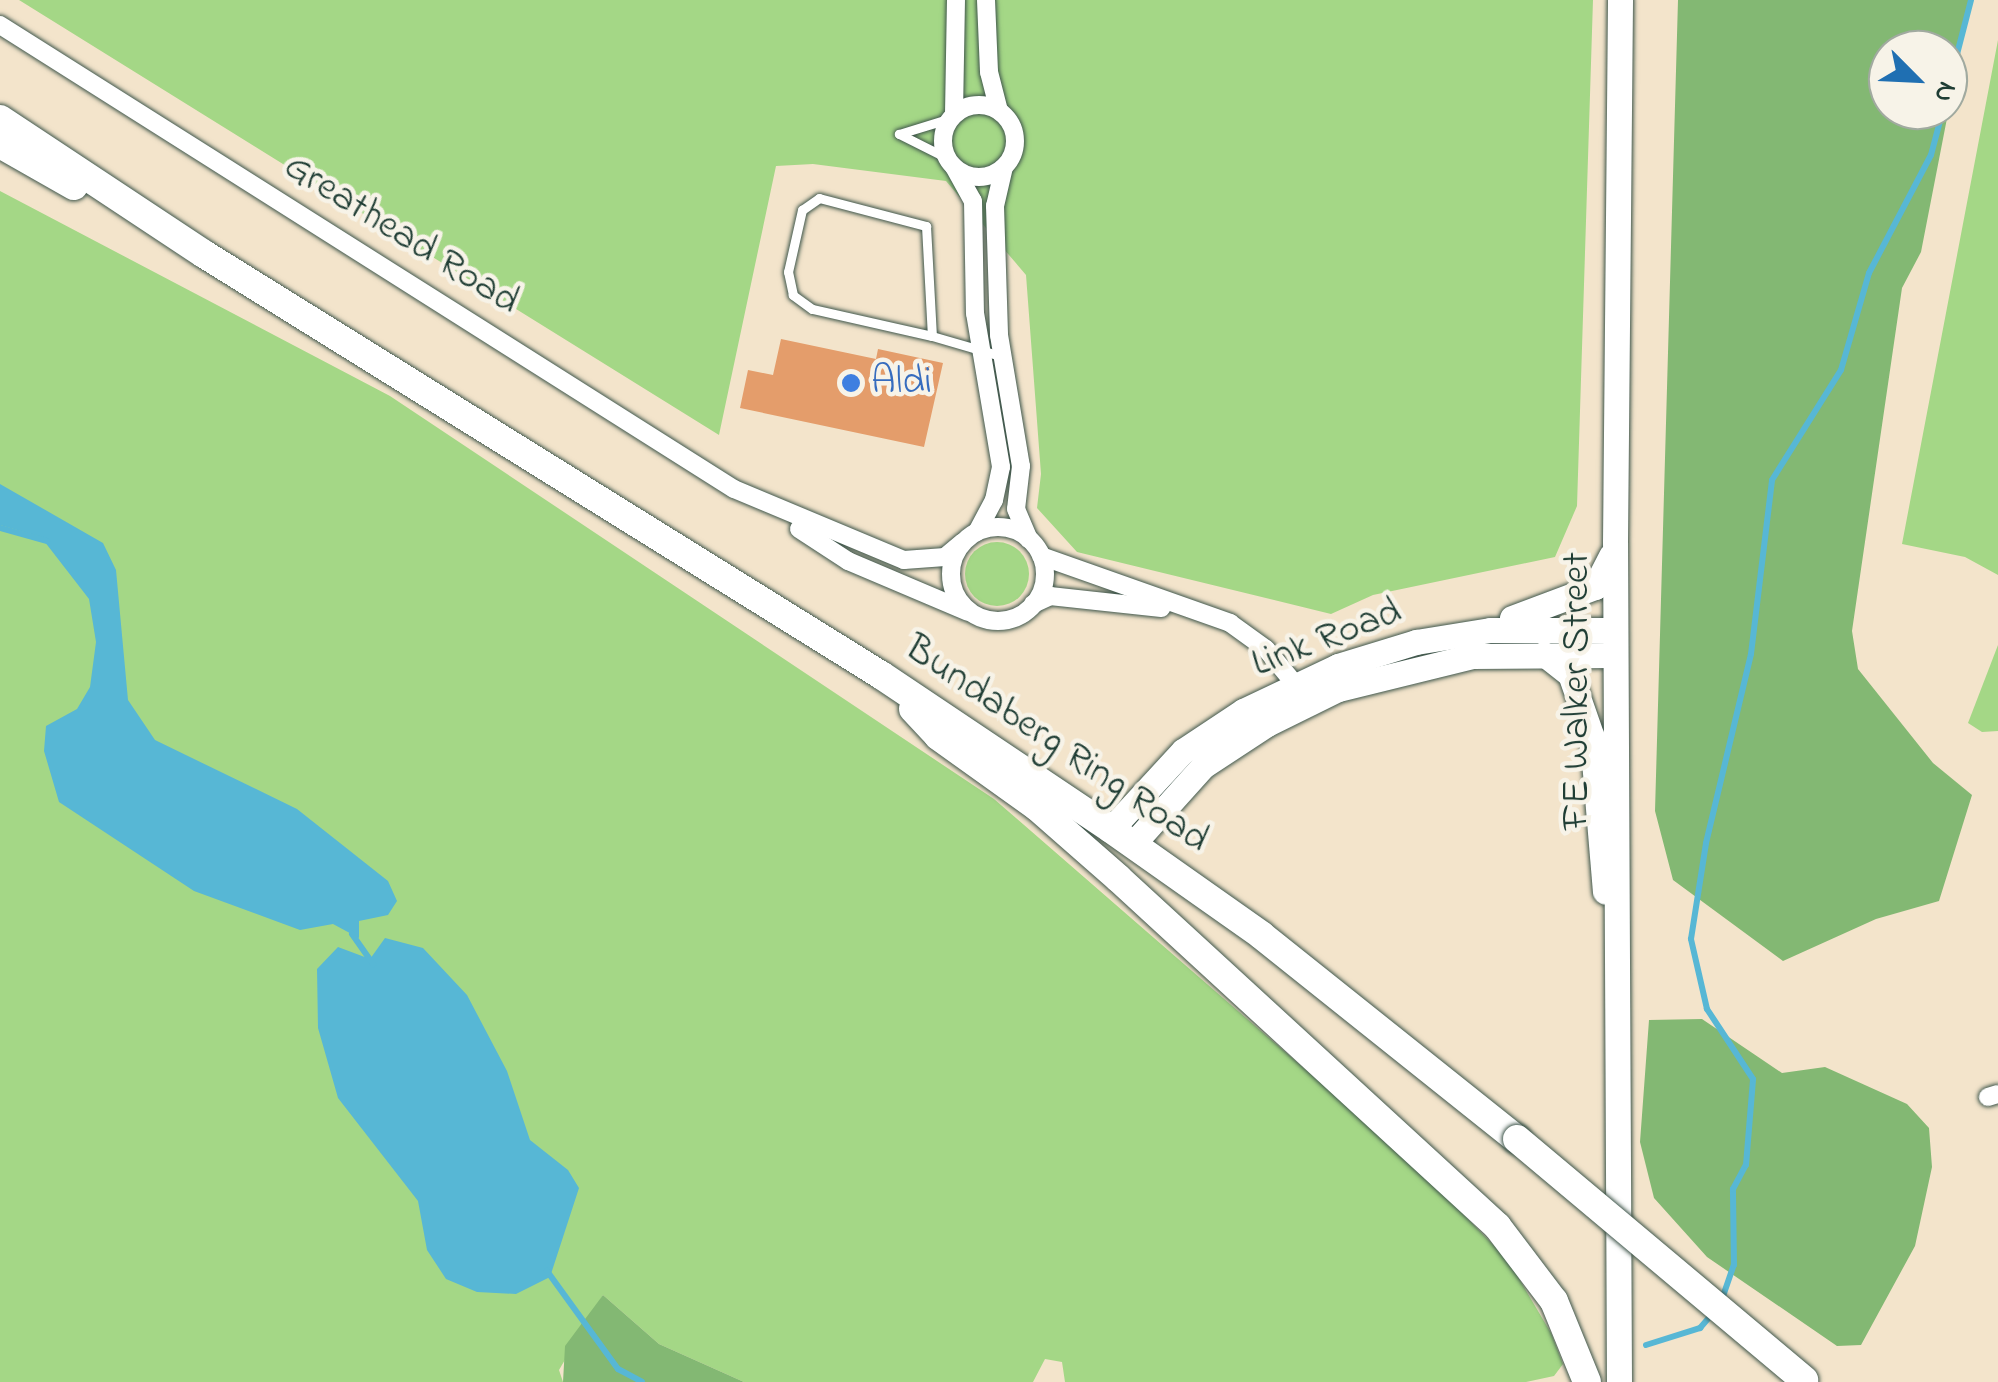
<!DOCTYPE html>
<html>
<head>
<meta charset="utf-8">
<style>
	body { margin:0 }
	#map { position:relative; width:1998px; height:1382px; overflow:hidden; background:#f3e4cb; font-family:"Indie Flower",sans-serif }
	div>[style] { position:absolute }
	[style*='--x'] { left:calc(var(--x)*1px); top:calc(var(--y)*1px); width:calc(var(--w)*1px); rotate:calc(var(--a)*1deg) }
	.green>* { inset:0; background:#a4d786 }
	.round { border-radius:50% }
	.forest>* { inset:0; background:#83b873 }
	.water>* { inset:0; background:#57b7d5 }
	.stream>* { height:6px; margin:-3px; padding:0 3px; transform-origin:3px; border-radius:3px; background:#57b7d5 }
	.building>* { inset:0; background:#e49d6b }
	.roads { filter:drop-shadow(0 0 2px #3f564b) drop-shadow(0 0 2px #3f564b) }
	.service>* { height:9px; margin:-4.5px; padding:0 4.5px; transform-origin:4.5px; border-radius:4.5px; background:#fff }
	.minor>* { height:18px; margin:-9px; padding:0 9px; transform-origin:9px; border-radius:9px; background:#fff }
	.minor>.ring { margin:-9px; padding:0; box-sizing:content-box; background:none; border:18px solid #fff; border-radius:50% }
	.secondary>* { height:25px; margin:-12.5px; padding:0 12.5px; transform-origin:12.5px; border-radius:12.5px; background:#fff }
	.primary>* { height:28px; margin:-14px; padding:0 14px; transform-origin:14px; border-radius:14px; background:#fff }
	.bridges { filter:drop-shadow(0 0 2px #3f564b) drop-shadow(0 0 2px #3f564b) }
	.primary-bridge>* { height:28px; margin:-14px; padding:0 14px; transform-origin:14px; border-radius:14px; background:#fff }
	.dots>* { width:28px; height:28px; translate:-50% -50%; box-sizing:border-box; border:5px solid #f7f3e8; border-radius:50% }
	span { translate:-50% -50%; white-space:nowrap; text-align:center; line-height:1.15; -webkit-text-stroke:9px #f7f3e8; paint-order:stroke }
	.street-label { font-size:40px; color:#1f3d34 }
	.shop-label { font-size:40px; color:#366cbe }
	.left { translate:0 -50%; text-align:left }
	.north { position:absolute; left:1868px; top:30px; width:100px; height:100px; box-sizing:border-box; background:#f7f3e8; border:2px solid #a1aaa0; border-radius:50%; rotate:114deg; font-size:28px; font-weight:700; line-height:40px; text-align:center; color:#1f3d34 }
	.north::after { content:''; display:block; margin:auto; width:35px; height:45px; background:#1f6fb2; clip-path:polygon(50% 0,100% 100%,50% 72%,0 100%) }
</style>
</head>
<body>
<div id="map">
	<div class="green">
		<div style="clip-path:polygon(19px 0,1593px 0,1577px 506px,1555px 557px,1373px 595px,1331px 614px,1077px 552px,1037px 508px,1041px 474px,1026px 275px,946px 181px,813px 164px,776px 166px,719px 435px)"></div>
		<div style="clip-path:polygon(1998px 40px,1998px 575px,1965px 557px,1902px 544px)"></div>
		<div style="clip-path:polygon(0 191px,390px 396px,994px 799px,1413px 1163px,1508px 1260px,1551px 1333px,1563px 1364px,1554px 1376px,1526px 1382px,1065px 1382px,1062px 1362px,1045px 1359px,1033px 1382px,744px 1382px,659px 1344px,603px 1295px,559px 1370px,563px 1382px,0 1382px)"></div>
		<div class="round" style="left:965px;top:542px;width:64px;height:64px"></div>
		<div style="clip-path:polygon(1998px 645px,1998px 731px,1982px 732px,1968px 723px)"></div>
	</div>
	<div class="forest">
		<div style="clip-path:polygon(evenodd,1678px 0,1970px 0,1921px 252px,1902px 288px,1852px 631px,1858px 669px,1933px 763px,1972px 795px,1939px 901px,1876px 919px,1783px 961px,1673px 880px,1655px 811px,1678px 0,1888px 50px,1948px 50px,1948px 110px,1888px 110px,1888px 50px)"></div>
		<div style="clip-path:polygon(1702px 1019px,1782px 1073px,1825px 1067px,1907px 1104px,1929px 1128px,1932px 1167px,1915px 1246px,1861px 1345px,1837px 1346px,1707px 1257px,1654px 1198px,1640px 1142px,1649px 1020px)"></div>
		<div style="clip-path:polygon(603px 1295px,659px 1344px,744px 1382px,563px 1382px,565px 1346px)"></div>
	</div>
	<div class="water">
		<div style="clip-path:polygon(0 484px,103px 543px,116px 570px,128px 700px,155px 740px,297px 809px,388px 881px,397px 901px,388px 915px,359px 921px,359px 938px,333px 924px,300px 930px,194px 891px,59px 802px,44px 751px,46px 726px,77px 709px,90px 687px,96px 642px,89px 599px,41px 537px,0 525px)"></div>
		<div style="clip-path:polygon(385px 938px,423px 948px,467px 995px,507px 1071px,530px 1140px,568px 1170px,579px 1188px,550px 1277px,516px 1294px,477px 1292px,446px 1279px,427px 1250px,418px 1201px,338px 1098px,318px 1028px,317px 969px,338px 947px,370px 959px)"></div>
	</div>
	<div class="stream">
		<div style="--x:1948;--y:89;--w:92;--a:-75.5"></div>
		<div style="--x:0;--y:528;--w:49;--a:15.5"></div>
		<div style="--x:352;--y:934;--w:37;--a:55"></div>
		<div style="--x:547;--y:1271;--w:121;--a:54.1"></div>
		<div style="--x:618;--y:1369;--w:27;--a:28"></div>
		<div style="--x:1721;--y:1302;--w:39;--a:-71"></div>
		<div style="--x:1734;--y:1265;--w:76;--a:-90.8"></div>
		<div style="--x:1733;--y:1189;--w:27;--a:-62"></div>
		<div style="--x:1746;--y:1165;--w:86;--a:-85.3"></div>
		<div style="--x:1753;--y:1079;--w:84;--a:-123.3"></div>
		<div style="--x:1707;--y:1009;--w:72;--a:-102.9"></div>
		<div style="--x:1691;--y:939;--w:97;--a:-81.1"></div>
		<div style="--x:1706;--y:843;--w:194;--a:-76.6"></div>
		<div style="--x:1751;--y:654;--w:175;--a:-83.1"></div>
		<div style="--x:1772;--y:480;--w:130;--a:-57.9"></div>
		<div style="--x:1841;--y:370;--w:101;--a:-73.9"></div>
		<div style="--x:1869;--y:273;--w:133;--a:-62.3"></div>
		<div style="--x:1931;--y:155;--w:47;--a:-75.1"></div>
		<div style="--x:1646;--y:1345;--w:57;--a:-17.5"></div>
		<div style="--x:1700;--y:1328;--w:21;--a:-49"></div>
	</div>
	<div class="building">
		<div style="clip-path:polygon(781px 339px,876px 359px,878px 349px,943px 363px,924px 447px,740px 408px,748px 370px,773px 375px)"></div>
	</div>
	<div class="roads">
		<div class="service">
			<div style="--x:947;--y:158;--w:54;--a:-153.4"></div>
			<div style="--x:899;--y:134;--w:54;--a:-17.1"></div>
			<div style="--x:819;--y:198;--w:111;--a:14.7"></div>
			<div style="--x:926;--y:226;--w:110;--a:86.9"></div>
			<div style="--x:932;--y:336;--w:123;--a:-167.3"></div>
			<div style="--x:812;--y:309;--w:24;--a:-144"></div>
			<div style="--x:793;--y:295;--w:24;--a:-102"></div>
			<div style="--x:788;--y:272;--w:64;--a:-77.3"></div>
			<div style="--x:802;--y:210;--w:21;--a:-35"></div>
			<div style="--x:932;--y:336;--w:72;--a:16.2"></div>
		</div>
		<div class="minor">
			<div style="--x:986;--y:0;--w:72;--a:87.6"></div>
			<div style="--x:989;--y:72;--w:40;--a:75.6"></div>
			<div style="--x:0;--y:25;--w:868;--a:32.3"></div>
			<div style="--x:734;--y:489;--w:184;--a:22.7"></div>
			<div style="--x:904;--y:560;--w:41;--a:-4.2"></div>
			<div style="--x:945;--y:557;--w:23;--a:-40"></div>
			<div class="ring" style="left:943px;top:105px;width:54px;height:54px"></div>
			<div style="--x:954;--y:114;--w:114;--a:-89"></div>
			<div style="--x:954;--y:167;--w:39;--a:61"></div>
			<div style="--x:973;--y:201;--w:112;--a:89"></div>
			<div style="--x:975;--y:313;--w:156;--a:80.4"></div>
			<div style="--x:1001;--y:467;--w:34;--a:102"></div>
			<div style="--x:994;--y:500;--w:36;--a:118"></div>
			<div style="--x:1004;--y:167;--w:40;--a:103"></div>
			<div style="--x:995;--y:206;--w:129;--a:88.2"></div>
			<div style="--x:999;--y:335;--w:133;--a:80.5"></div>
			<div style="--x:1021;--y:466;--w:43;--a:96.6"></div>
			<div style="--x:1016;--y:509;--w:33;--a:67"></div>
			<div class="ring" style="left:951px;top:527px;width:76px;height:76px"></div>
			<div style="--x:799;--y:529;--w:59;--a:33.1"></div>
			<div style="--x:848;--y:561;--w:130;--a:23"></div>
			<div style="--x:1041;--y:556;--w:201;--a:19.5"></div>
			<div style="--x:1230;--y:623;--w:44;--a:35.8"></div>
			<div style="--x:1266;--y:649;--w:45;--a:50.4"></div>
			<div style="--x:1033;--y:604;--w:19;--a:-25"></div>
			<div style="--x:1050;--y:596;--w:112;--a:6.2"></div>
			<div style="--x:1988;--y:1097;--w:10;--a:-17"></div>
		</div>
		<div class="secondary">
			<div style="--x:1512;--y:618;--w:89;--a:-20.5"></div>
			<div style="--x:1595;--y:587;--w:35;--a:-63"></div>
			<div style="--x:1544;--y:654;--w:33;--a:38"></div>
			<div style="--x:1570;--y:674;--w:67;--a:70.8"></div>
			<div style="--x:1592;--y:737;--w:155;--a:85.2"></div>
			<div style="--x:1111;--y:829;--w:106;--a:-47.3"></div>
			<div style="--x:1183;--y:751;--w:72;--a:-33.7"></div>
			<div style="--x:1243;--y:711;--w:105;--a:-25.3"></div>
			<div style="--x:1338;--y:666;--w:82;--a:-17.1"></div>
			<div style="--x:1416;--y:642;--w:75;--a:-9.2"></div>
			<div style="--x:1490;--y:630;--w:125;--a:0"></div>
			<div style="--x:1133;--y:844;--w:105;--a:-48.1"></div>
			<div style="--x:1203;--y:766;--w:77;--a:-33.3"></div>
			<div style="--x:1267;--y:724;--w:79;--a:-26.2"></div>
			<div style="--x:1338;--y:689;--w:138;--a:-13.8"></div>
			<div style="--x:1472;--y:656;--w:143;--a:-0.4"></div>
			<div style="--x:1619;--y:1382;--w:840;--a:-90.27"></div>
			<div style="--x:1615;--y:542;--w:542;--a:-89.47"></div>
		</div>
		<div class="primary">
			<div style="--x:0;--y:119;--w:245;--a:33.5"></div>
			<div style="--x:204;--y:254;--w:797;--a:31.88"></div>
			<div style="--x:881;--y:675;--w:277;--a:33.8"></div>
			<div style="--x:1111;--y:829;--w:184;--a:35.2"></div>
			<div style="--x:1261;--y:935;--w:327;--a:38.6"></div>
			<div style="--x:0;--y:144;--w:85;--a:29.6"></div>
			<div style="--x:913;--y:709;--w:37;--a:47"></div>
			<div style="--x:938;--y:736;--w:122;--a:35.6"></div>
			<div style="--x:1037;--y:807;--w:108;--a:41.2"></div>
			<div style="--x:1118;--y:878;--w:515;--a:42.56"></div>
			<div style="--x:1497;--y:1226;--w:94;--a:52.8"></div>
			<div style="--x:1554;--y:1301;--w:87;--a:67.8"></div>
		</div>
	</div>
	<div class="bridges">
		<div class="primary-bridge">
			<div style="--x:1517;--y:1139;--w:375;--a:40"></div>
		</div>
	</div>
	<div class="dots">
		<div style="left:851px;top:383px;background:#3f7fe0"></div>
	</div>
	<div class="street-label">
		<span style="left:401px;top:235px;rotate:32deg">Greathead Road</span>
		<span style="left:1327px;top:639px;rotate:-21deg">Link Road</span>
		<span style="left:1578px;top:691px;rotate:-90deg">FE Walker Street</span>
		<span style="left:1056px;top:745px;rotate:34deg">Bundaberg Ring Road</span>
	</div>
	<div class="shop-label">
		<span class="left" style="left:871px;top:383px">Aldi</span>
	</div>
	<div class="north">N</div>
</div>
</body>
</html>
